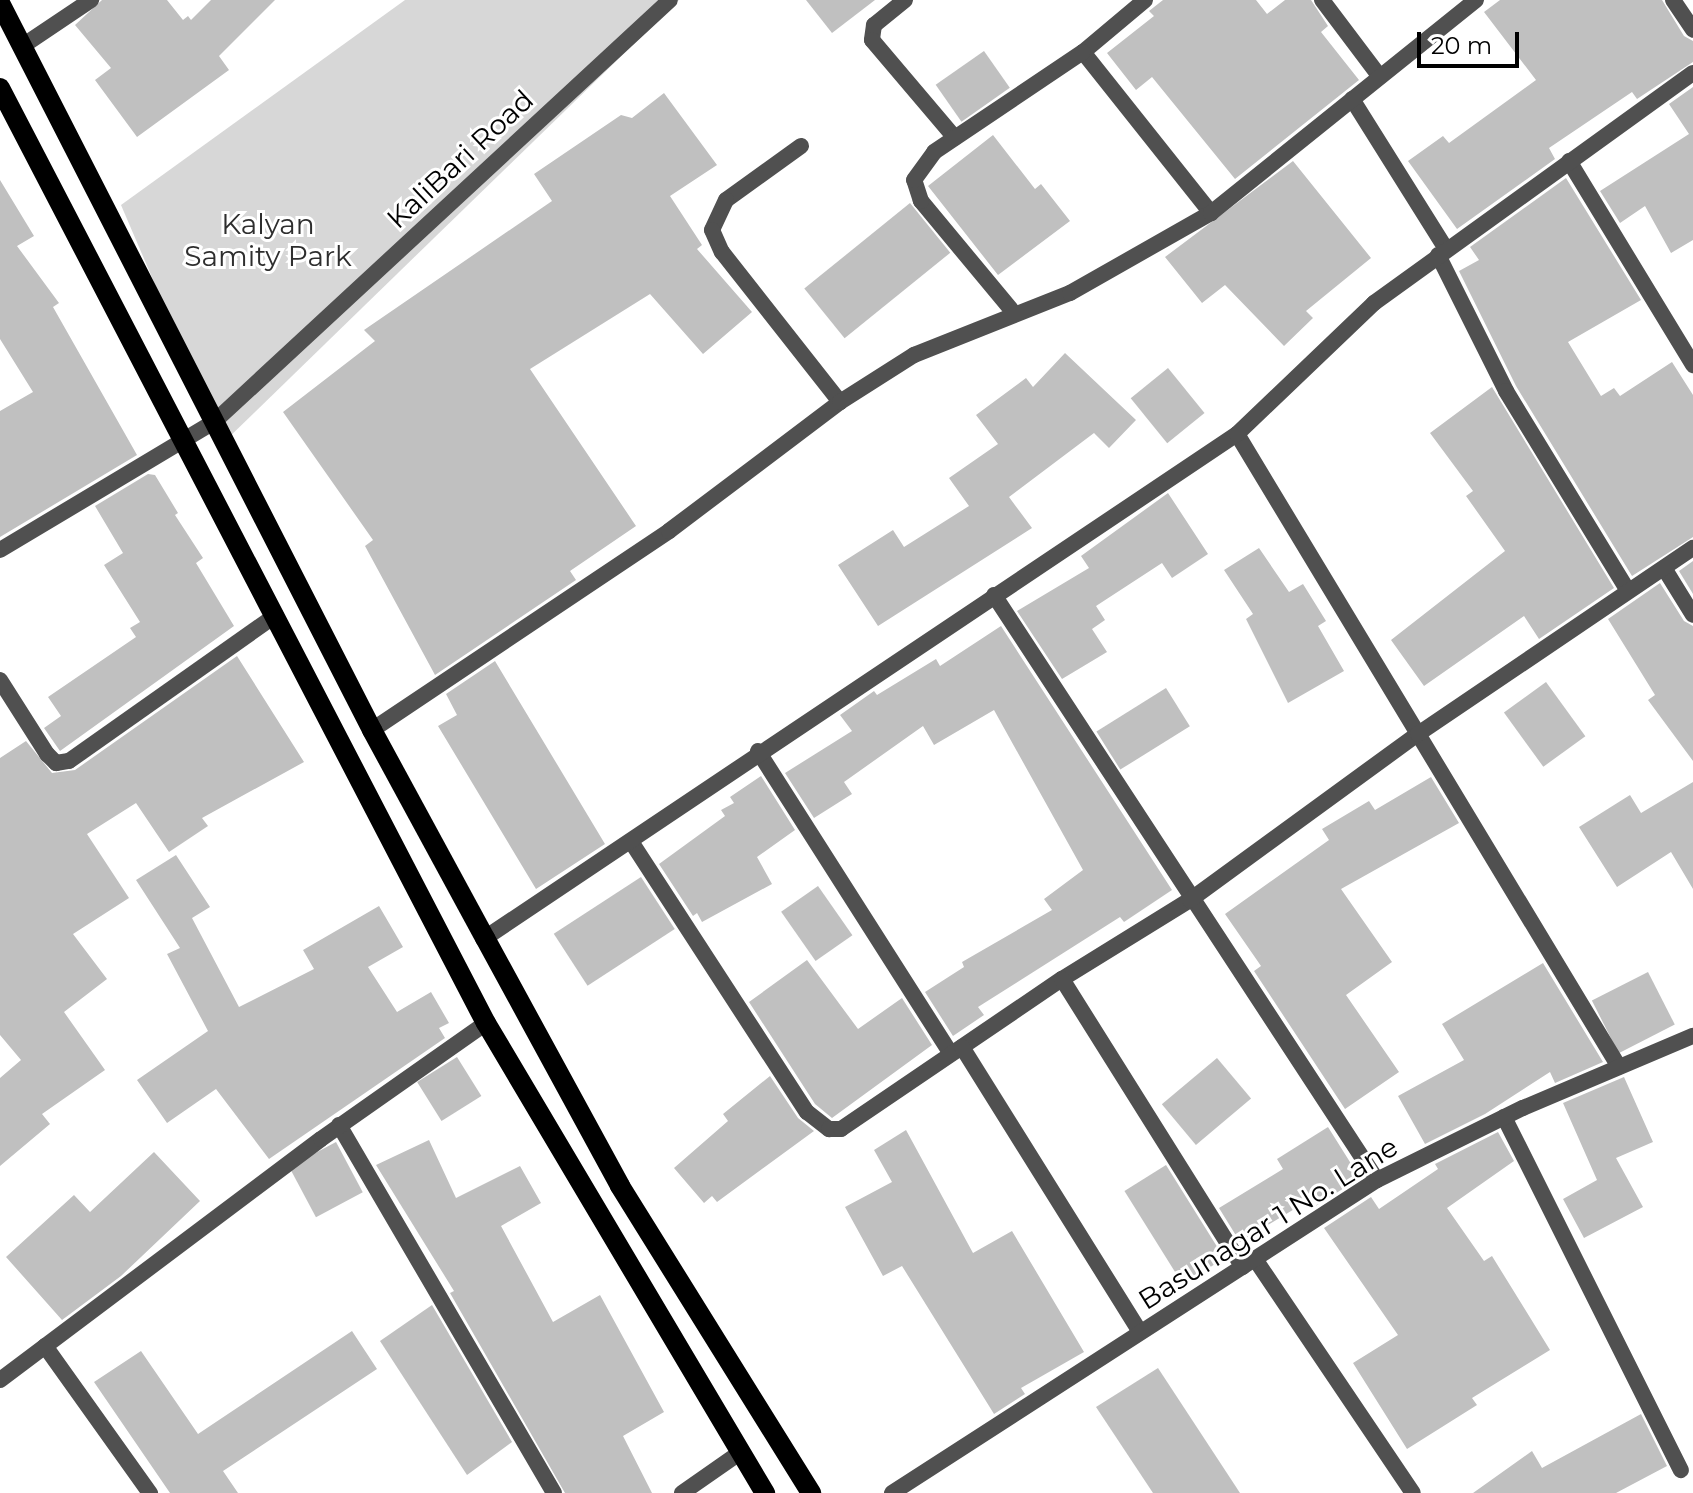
<!DOCTYPE html>
<html>
<head>
<meta charset="utf-8">
<style>
	body { margin:0 }
	#map { position:relative; width:1693px; height:1493px; overflow:hidden; background:#fff; font-family:Montserrat,sans-serif }
	div>[style] { position:absolute }
	[style*='--x'] { left:calc(var(--x)*1px); top:calc(var(--y)*1px); width:calc(var(--w)*1px); rotate:calc(var(--a)*1deg) }
	.green>* { inset:0; background:#d7d7d7 }
	.building>* { inset:0; background:#c0c0c0; transform-origin:0 0 }
	.street>* { height:16px; margin:-8px; padding:0 8px; transform-origin:8px; border-radius:8px; background:#505050 }
	.primary>* { height:20px; margin:-10px; padding:0 10px; transform-origin:10px; border-radius:10px; background:#000 }
	span { translate:-50% -50%; white-space:nowrap; text-align:center; line-height:1.15; -webkit-text-stroke:6px #fff; paint-order:stroke }
	.street-label { font-size:28px; color:#000 }
	.park-label { font-size:28px; color:#2e2e2e }
	.scale { position:absolute; left:1417px; top:32px; width:102px; height:36px; box-sizing:border-box; border:4px solid #000; border-top:0; padding-left:10px; font-size:24px; line-height:28px; white-space:nowrap; color:#000; -webkit-text-stroke:6px #fff; paint-order:stroke }
</style>
</head>
<body>
<div id="map">
	<div class="green">
		<div style="clip-path:polygon(405px 0,679px 0,223px 443px,121px 205px)"></div>
	</div>
	<div class="building">
		<div style="clip-path:polygon(102px 0,167px 0,183px 20px,188px 16px,191px 20px,211px 0,275px 0,219px 56px,229px 70px,137px 137px,95px 80px,111px 68px,75px 25px)"></div>
		<div style="clip-path:polygon(806px 0,875px 0,832px 33px)"></div>
		<div style="clip-path:polygon(1163px 0,1256px 0,1267px 14px,1285px 0,1311px 0,1328px 26px,1321px 32px,1359px 80px,1235px 179px,1152px 77px,1136px 90px,1107px 53px,1154px 16px,1149px 11px)"></div>
		<div style="clip-path:polygon(1500px 0,1662px 0,1684px 36px,1693px 41px,1693px 62px,1637px 99px,1632px 92px,1549px 148px,1555px 159px,1457px 229px,1408px 161px,1443px 136px,1449px 143px,1536px 80px,1484px 12px)"></div>
		<div style="left:984px;top:51px;width:45px;height:59px;rotate:55deg"></div>
		<div style="clip-path:polygon(1693px 87px,1693px 240px,1671px 253px,1645px 206px,1620px 223px,1600px 191px,1689px 134px,1669px 104px)"></div>
		<div style="clip-path:polygon(664px 93px,717px 165px,670px 196px,702px 245px,697px 249px,752px 312px,703px 354px,650px 294px,530px 369px,636px 526px,570px 571px,576px 580px,435px 675px,365px 546px,373px 540px,283px 412px,375px 341px,364px 330px,552px 201px,534px 174px,621px 115px,632px 118px)"></div>
		<div style="clip-path:polygon(993px 135px,1035px 189px,1041px 184px,1070px 221px,998px 275px,928px 186px)"></div>
		<div style="clip-path:polygon(1293px 161px,1371px 258px,1306px 311px,1313px 318px,1284px 346px,1225px 285px,1202px 303px,1165px 257px)"></div>
		<div style="clip-path:polygon(1566px 178px,1641px 300px,1568px 342px,1601px 396px,1614px 388px,1620px 396px,1672px 362px,1693px 395px,1693px 537px,1632px 576px,1516px 386px,1459px 271px,1479px 260px,1470px 247px)"></div>
		<div style="clip-path:polygon(0 180px,34px 236px,17px 246px,59px 303px,53px 307px,137px 455px,0 537px,0 411px,33px 392px,0 339px)"></div>
		<div style="left:910px;top:203px;width:64px;height:136px;rotate:51deg"></div>
		<div style="clip-path:polygon(1065px 353px,1136px 420px,1109px 448px,1094px 433px,1009px 497px,1032px 528px,878px 626px,838px 565px,893px 530px,904px 547px,969px 506px,949px 478px,998px 444px,976px 415px,1026px 378px,1033px 387px)"></div>
		<div style="left:1168px;top:368px;width:58px;height:48px;rotate:51deg"></div>
		<div style="clip-path:polygon(1492px 387px,1614px 588px,1539px 639px,1524px 616px,1424px 686px,1391px 640px,1505px 551px,1466px 496px,1473px 491px,1430px 433px)"></div>
		<div style="clip-path:polygon(148px 474px,155px 475px,178px 513px,175px 515px,203px 558px,196px 563px,234px 626px,60px 751px,44px 728px,61px 716px,48px 697px,136px 637px,130px 628px,140px 622px,104px 565px,123px 553px,95px 506px)"></div>
		<div style="clip-path:polygon(1168px 493px,1208px 554px,1172px 578px,1162px 563px,1096px 606px,1105px 620px,1092px 629px,1107px 652px,1062px 679px,1017px 611px,1089px 568px,1081px 556px)"></div>
		<div style="clip-path:polygon(1259px 548px,1289px 592px,1303px 584px,1326px 621px,1318px 626px,1344px 671px,1288px 703px,1246px 619px,1253px 614px,1224px 570px)"></div>
		<div style="clip-path:polygon(1693px 561px,1693px 594px,1679px 571px)"></div>
		<div style="clip-path:polygon(1660px 583px,1684px 621px,1693px 626px,1693px 761px,1648px 700px,1655px 695px,1608px 619px)"></div>
		<div style="clip-path:polygon(1001px 626px,1172px 890px,1124px 922px,1120px 917px,978px 1007px,984px 1015px,953px 1036px,925px 992px,964px 967px,962px 962px,1052px 910px,1044px 899px,1083px 870px,994px 710px,934px 745px,923px 726px,844px 782px,852px 794px,814px 818px,785px 773px,852px 731px,840px 715px,874px 691px,877px 695px,936px 659px,940px 666px)"></div>
		<div style="clip-path:polygon(237px 656px,304px 762px,202px 818px,208px 826px,169px 852px,136px 803px,87px 834px,129px 898px,73px 934px,107px 979px,64px 1012px,105px 1070px,42px 1114px,50px 1124px,0 1166px,0 1078px,21px 1060px,0 1035px,0 758px,26px 741px,52px 773px,75px 770px)"></div>
		<div style="clip-path:polygon(495px 661px,605px 844px,536px 889px,438px 726px,457px 715px,446px 694px)"></div>
		<div style="left:1546px;top:682px;width:67px;height:52px;rotate:54deg"></div>
		<div style="left:1166px;top:688px;width:45px;height:82px;rotate:58deg"></div>
		<div style="clip-path:polygon(761px 776px,795px 830px,757px 857px,772px 884px,702px 922px,697px 913px,693px 916px,659px 864px,725px 816px,721px 810px,734px 803px,730px 797px)"></div>
		<div style="clip-path:polygon(1431px 777px,1459px 823px,1341px 889px,1392px 962px,1346px 995px,1399px 1072px,1345px 1109px,1254px 971px,1261px 966px,1225px 914px,1329px 840px,1322px 829px,1369px 801px,1375px 810px)"></div>
		<div style="clip-path:polygon(1693px 782px,1693px 889px,1671px 852px,1617px 887px,1579px 827px,1630px 795px,1641px 813px)"></div>
		<div style="clip-path:polygon(176px 855px,210px 907px,192px 918px,239px 1007px,314px 969px,303px 950px,379px 906px,403px 947px,368px 967px,397px 1012px,431px 992px,449px 1023px,439px 1028px,445px 1038px,269px 1159px,216px 1089px,167px 1123px,137px 1080px,208px 1031px,167px 954px,180px 948px,136px 880px)"></div>
		<div style="left:641px;top:877px;width:62px;height:104px;rotate:57deg"></div>
		<div style="left:818px;top:886px;width:60px;height:45px;rotate:55deg"></div>
		<div style="clip-path:polygon(807px 960px,858px 1029px,902px 998px,932px 1045px,832px 1118px,815px 1104px,749px 1002px)"></div>
		<div style="clip-path:polygon(1543px 963px,1603px 1062px,1555px 1083px,1550px 1072px,1485px 1114px,1425px 1144px,1398px 1096px,1464px 1060px,1442px 1024px)"></div>
		<div style="left:1648px;top:972px;width:59px;height:63px;rotate:63deg"></div>
		<div style="left:457px;top:1057px;width:46px;height:47px;rotate:58deg"></div>
		<div style="left:1217px;top:1058px;width:53px;height:72px;rotate:50deg"></div>
		<div style="clip-path:polygon(770px 1076px,798px 1118px,814px 1131px,717px 1202px,712px 1196px,704px 1203px,674px 1168px,728px 1121px,723px 1114px)"></div>
		<div style="clip-path:polygon(1624px 1077px,1653px 1142px,1616px 1158px,1643px 1207px,1584px 1238px,1563px 1199px,1597px 1180px,1563px 1103px)"></div>
		<div style="clip-path:polygon(1328px 1127px,1360px 1178px,1311px 1209px,1306px 1202px,1240px 1242px,1219px 1208px,1283px 1169px,1277px 1159px)"></div>
		<div style="clip-path:polygon(906px 1130px,973px 1253px,1012px 1231px,1084px 1352px,1021px 1388px,1025px 1394px,994px 1414px,902px 1266px,883px 1276px,845px 1207px,892px 1182px,874px 1150px)"></div>
		<div style="clip-path:polygon(1498px 1132px,1514px 1161px,1447px 1208px,1484px 1261px,1492px 1256px,1550px 1350px,1472px 1398px,1477px 1405px,1407px 1449px,1353px 1363px,1398px 1335px,1324px 1228px,1371px 1197px,1379px 1209px,1438px 1169px,1435px 1164px)"></div>
		<div style="clip-path:polygon(429px 1140px,456px 1198px,520px 1166px,541px 1203px,501px 1226px,553px 1322px,600px 1295px,664px 1412px,623px 1436px,652px 1493px,565px 1493px,450px 1293px,454px 1291px,376px 1165px)"></div>
		<div style="left:336px;top:1142px;width:57px;height:53px;rotate:62deg"></div>
		<div style="clip-path:polygon(154px 1152px,200px 1201px,121px 1276px,62px 1320px,6px 1257px,74px 1195px,90px 1212px)"></div>
		<div style="left:1166px;top:1165px;width:110px;height:49px;rotate:58deg"></div>
		<div style="clip-path:polygon(432px 1305px,512px 1442px,467px 1475px,380px 1341px)"></div>
		<div style="clip-path:polygon(352px 1331px,377px 1369px,223px 1471px,238px 1493px,170px 1493px,94px 1382px,141px 1351px,198px 1434px)"></div>
		<div style="clip-path:polygon(1158px 1368px,1240px 1493px,1153px 1493px,1096px 1407px)"></div>
		<div style="clip-path:polygon(1641px 1414px,1667px 1466px,1616px 1493px,1473px 1493px,1532px 1451px,1542px 1468px)"></div>
	</div>
	<div class="street">
		<div style="--x:905;--y:0;--w:40;--a:141"></div>
		<div style="--x:874;--y:25;--w:15;--a:98"></div>
		<div style="--x:872;--y:40;--w:128;--a:49.7"></div>
		<div style="--x:1145;--y:0;--w:81;--a:140"></div>
		<div style="--x:1083;--y:52;--w:206;--a:51.5"></div>
		<div style="--x:1322;--y:0;--w:96;--a:53"></div>
		<div style="--x:1673;--y:0;--w:36;--a:56"></div>
		<div style="--x:24;--y:45;--w:81;--a:-33.9"></div>
		<div style="--x:1352;--y:99;--w:177;--a:57.9"></div>
		<div style="--x:801;--y:146;--w:92;--a:144.2"></div>
		<div style="--x:726;--y:200;--w:33;--a:115"></div>
		<div style="--x:712;--y:230;--w:24;--a:66"></div>
		<div style="--x:722;--y:252;--w:191;--a:51.8"></div>
		<div style="--x:1569;--y:161;--w:239;--a:58.7"></div>
		<div style="--x:1438;--y:255;--w:152;--a:63.4"></div>
		<div style="--x:1506;--y:391;--w:232;--a:58.6"></div>
		<div style="--x:1014;--y:313;--w:146;--a:-129.7"></div>
		<div style="--x:921;--y:201;--w:22;--a:-108"></div>
		<div style="--x:914;--y:180;--w:34;--a:-54"></div>
		<div style="--x:934;--y:152;--w:179;--a:-33.9"></div>
		<div style="--x:1237;--y:434;--w:739;--a:58.89"></div>
		<div style="--x:0;--y:550;--w:249;--a:-30.9"></div>
		<div style="--x:214;--y:422;--w:621;--a:-42.78"></div>
		<div style="--x:1664;--y:568;--w:55;--a:58.3"></div>
		<div style="--x:994;--y:595;--w:699;--a:56.79"></div>
		<div style="--x:0;--y:680;--w:88;--a:57.6"></div>
		<div style="--x:47;--y:754;--w:13;--a:45"></div>
		<div style="--x:56;--y:763;--w:13;--a:-9"></div>
		<div style="--x:69;--y:761;--w:253;--a:-35.2"></div>
		<div style="--x:372;--y:730;--w:358;--a:-33.8"></div>
		<div style="--x:669;--y:531;--w:214;--a:-37"></div>
		<div style="--x:840;--y:402;--w:88;--a:-32.4"></div>
		<div style="--x:914;--y:355;--w:168;--a:-21.7"></div>
		<div style="--x:1070;--y:293;--w:162;--a:-29.6"></div>
		<div style="--x:1211;--y:213;--w:340;--a:-38.8"></div>
		<div style="--x:758;--y:751;--w:359;--a:57.5"></div>
		<div style="--x:632;--y:843;--w:321;--a:57"></div>
		<div style="--x:807;--y:1112;--w:28;--a:38"></div>
		<div style="--x:829;--y:1129;--w:12;--a:0"></div>
		<div style="--x:841;--y:1129;--w:267;--a:-34.2"></div>
		<div style="--x:1062;--y:979;--w:150;--a:-31.7"></div>
		<div style="--x:1190;--y:900;--w:282;--a:-36.1"></div>
		<div style="--x:1418;--y:734;--w:332;--a:-34.1"></div>
		<div style="--x:485;--y:938;--w:905;--a:-33.83"></div>
		<div style="--x:1237;--y:434;--w:190;--a:-43.7"></div>
		<div style="--x:1374;--y:303;--w:393;--a:-35.8"></div>
		<div style="--x:1062;--y:979;--w:340;--a:57.9"></div>
		<div style="--x:962;--y:1047;--w:336;--a:58"></div>
		<div style="--x:1504;--y:1117;--w:395;--a:63.4"></div>
		<div style="--x:339;--y:1125;--w:426;--a:59.7"></div>
		<div style="--x:1255;--y:1259;--w:282;--a:56"></div>
		<div style="--x:45;--y:1346;--w:181;--a:54.5"></div>
		<div style="--x:0;--y:1380;--w:401;--a:-36.9"></div>
		<div style="--x:321;--y:1139;--w:202;--a:-35.1"></div>
		<div style="--x:682;--y:1493;--w:68;--a:-34.9"></div>
		<div style="--x:892;--y:1493;--w:577;--a:-32.84"></div>
		<div style="--x:1377;--y:1180;--w:163;--a:-26.3"></div>
		<div style="--x:1523;--y:1108;--w:185;--a:-23"></div>
	</div>
	<div class="primary">
		<div style="--x:0;--y:3;--w:817;--a:62.9"></div>
		<div style="--x:372;--y:730;--w:237;--a:61.5"></div>
		<div style="--x:485;--y:938;--w:282;--a:61.4"></div>
		<div style="--x:620;--y:1186;--w:362;--a:58.1"></div>
		<div style="--x:0;--y:88;--w:1054;--a:62.54"></div>
		<div style="--x:486;--y:1023;--w:547;--a:59.31"></div>
	</div>
	<div class="street-label">
		<span style="left:460px;top:159px;rotate:-43deg">KaliBari Road</span>
		<span style="left:1268px;top:1223px;rotate:-32deg">Basunagar 1 No. Lane</span>
	</div>
	<div class="park-label">
		<span style="left:268px;top:240px">Kalyan<br>Samity Park</span>
	</div>
	<div class="scale">20 m</div>
</div>
</body>
</html>
